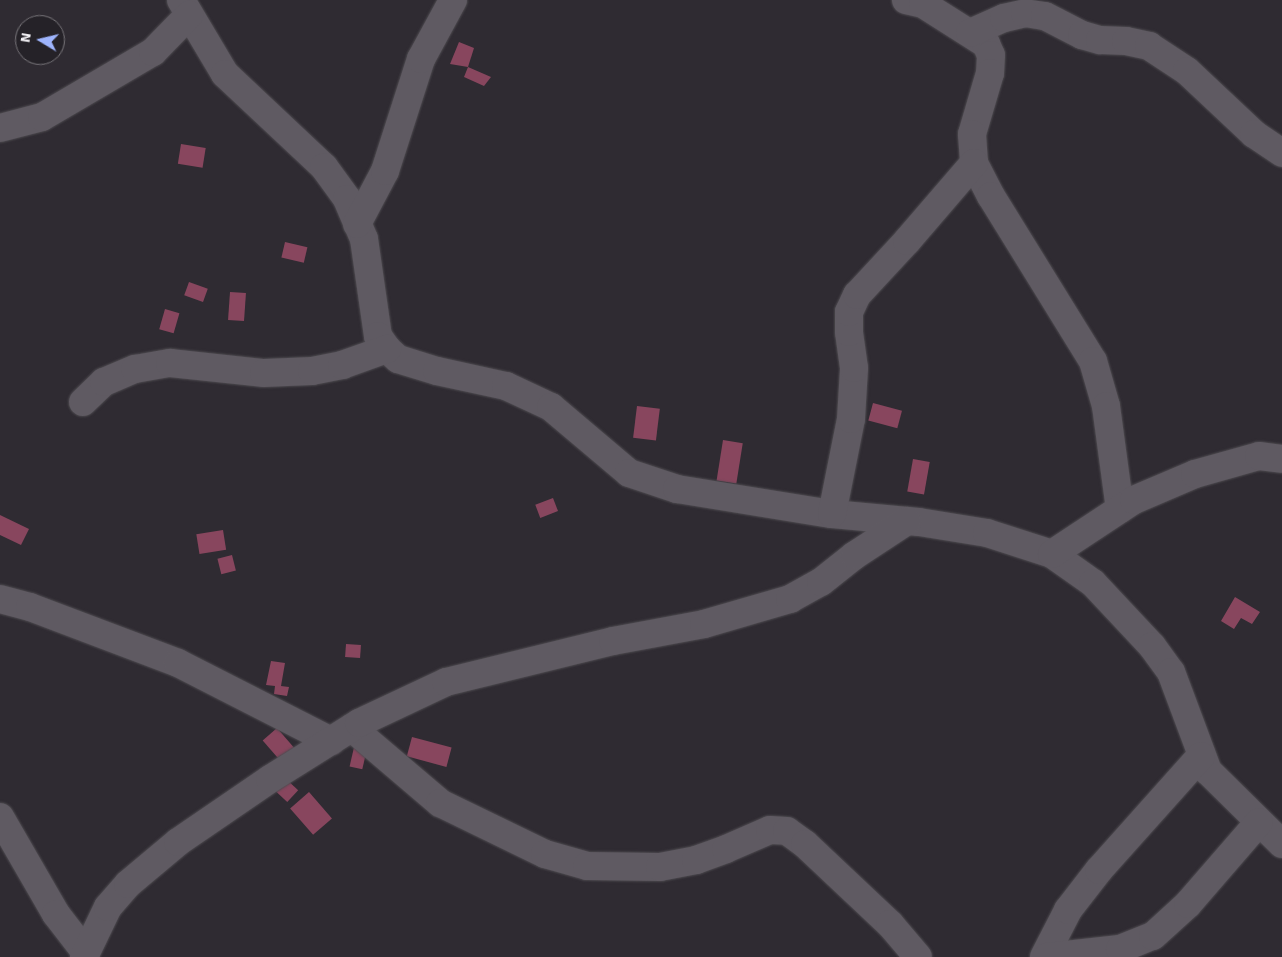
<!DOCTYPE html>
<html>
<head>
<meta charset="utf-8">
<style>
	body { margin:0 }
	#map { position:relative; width:1282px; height:957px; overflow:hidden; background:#2f2b32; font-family:Signika,sans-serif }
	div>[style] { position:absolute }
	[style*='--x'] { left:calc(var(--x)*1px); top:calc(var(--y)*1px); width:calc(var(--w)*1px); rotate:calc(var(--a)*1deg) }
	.building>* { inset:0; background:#88465e; transform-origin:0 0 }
	.roads { filter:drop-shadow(0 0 1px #4d4a4f) drop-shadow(0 0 1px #4d4a4f) }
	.minor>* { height:28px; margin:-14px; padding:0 14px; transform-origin:14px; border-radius:14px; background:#5f5a62 }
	span { translate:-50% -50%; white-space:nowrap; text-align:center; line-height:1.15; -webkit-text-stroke:5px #252228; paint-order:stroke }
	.north { position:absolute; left:15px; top:15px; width:50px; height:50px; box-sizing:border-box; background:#252228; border:1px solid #79767b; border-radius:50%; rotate:279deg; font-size:14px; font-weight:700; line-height:20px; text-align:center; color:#f6f4f8 }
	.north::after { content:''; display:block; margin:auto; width:18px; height:22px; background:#9eb4fd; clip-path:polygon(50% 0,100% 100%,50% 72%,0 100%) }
</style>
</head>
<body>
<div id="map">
	<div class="building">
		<div style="clip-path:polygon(459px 42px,474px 48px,468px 67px,450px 64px)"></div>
		<div style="clip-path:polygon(468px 67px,491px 77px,484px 86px,464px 77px)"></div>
		<div style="left:181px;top:144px;width:25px;height:20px;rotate:9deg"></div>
		<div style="left:285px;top:242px;width:23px;height:16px;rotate:13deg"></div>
		<div style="left:189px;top:282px;width:20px;height:14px;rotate:20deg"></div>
		<div style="left:230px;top:292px;width:16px;height:28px;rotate:4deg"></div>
		<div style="left:165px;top:309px;width:15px;height:21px;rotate:16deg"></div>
		<div style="left:873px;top:403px;width:30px;height:18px;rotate:15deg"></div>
		<div style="left:637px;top:406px;width:23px;height:32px;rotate:7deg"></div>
		<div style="left:723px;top:440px;width:20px;height:41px;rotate:9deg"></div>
		<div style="left:913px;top:459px;width:17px;height:33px;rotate:10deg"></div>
		<div style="left:553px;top:498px;width:14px;height:19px;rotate:69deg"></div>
		<div style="clip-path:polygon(0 515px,29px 529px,21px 545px,0 535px)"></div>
		<div style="left:223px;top:530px;width:20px;height:27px;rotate:81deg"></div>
		<div style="left:232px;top:555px;width:16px;height:15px;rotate:76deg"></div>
		<div style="clip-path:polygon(1235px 597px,1260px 612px,1252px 624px,1241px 618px,1234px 629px,1221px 621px)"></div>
		<div style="left:346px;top:644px;width:15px;height:13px;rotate:4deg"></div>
		<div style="clip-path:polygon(271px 661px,285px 663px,281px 686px,289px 687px,287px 696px,274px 694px,275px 686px,266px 685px)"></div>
		<div style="left:277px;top:728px;width:29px;height:19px;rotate:49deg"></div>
		<div style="left:412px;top:737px;width:41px;height:20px;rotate:15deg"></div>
		<div style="left:355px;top:743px;width:13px;height:24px;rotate:13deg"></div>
		<div style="left:285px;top:778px;width:18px;height:16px;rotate:43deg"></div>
		<div style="left:309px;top:792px;width:35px;height:25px;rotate:49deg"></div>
	</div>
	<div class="roads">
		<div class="minor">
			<div style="--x:181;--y:0;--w:86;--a:59.3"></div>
			<div style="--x:225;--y:74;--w:136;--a:43.2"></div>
			<div style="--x:324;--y:167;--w:39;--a:54"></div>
			<div style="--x:347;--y:199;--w:43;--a:67"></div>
			<div style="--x:364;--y:239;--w:98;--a:81.8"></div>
			<div style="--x:378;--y:336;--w:16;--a:55"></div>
			<div style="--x:387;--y:349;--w:15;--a:42"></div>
			<div style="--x:398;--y:359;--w:41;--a:17.1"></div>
			<div style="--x:437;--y:371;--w:71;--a:12.3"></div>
			<div style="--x:506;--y:386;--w:50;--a:25"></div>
			<div style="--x:551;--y:407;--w:102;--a:40.2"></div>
			<div style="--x:629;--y:473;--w:51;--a:18.4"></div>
			<div style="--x:677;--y:489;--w:157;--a:9.2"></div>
			<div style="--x:832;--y:514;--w:87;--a:5.3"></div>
			<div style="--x:919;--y:522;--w:69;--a:9.2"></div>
			<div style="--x:987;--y:533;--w:68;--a:17.9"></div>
			<div style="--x:1052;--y:554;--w:50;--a:35.3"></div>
			<div style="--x:1093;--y:583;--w:86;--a:46.9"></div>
			<div style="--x:1152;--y:646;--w:32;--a:54"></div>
			<div style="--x:1171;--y:672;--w:106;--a:69.5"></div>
			<div style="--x:1208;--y:771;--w:104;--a:44.6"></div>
			<div style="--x:906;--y:0;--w:17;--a:13"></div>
			<div style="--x:923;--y:4;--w:75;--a:32.4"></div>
			<div style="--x:986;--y:44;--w:12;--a:66"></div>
			<div style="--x:991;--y:55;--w:18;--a:93"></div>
			<div style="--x:990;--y:73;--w:64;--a:106.4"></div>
			<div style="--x:972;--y:134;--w:29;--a:86"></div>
			<div style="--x:974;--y:163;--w:37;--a:63"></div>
			<div style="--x:991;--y:196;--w:194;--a:58.3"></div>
			<div style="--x:1093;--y:361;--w:47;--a:73.9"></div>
			<div style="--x:1106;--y:406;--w:104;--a:82.3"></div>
			<div style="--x:970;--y:33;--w:37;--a:-24"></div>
			<div style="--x:1004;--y:18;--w:22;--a:-13"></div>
			<div style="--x:1025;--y:13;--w:20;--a:9"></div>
			<div style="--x:1045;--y:16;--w:42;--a:27.2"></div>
			<div style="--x:1082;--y:35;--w:19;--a:16"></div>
			<div style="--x:1100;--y:40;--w:26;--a:2"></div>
			<div style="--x:1126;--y:41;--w:24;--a:12"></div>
			<div style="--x:1149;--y:46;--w:45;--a:33.3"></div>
			<div style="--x:1187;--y:71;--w:92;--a:43.2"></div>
			<div style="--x:1254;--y:134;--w:34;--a:34"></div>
			<div style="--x:0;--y:128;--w:43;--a:-14.7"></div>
			<div style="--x:42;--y:117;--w:129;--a:-30.4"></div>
			<div style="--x:153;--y:52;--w:52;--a:-45.8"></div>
			<div style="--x:357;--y:224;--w:60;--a:-62.2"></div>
			<div style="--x:385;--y:171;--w:118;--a:-72.2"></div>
			<div style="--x:421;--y:59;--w:67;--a:-61.5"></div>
			<div style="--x:83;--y:402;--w:29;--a:-44"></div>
			<div style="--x:104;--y:382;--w:34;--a:-23"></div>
			<div style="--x:135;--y:369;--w:36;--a:-10"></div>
			<div style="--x:170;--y:363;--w:95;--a:6.1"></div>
			<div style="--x:264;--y:373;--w:48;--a:-2.4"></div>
			<div style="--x:312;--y:371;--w:31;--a:-11"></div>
			<div style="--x:342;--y:365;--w:48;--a:-19.6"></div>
			<div style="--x:832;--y:514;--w:97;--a:-78.7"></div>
			<div style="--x:851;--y:419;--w:51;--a:-86.6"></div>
			<div style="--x:854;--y:368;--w:36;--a:-98"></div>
			<div style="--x:849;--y:332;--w:20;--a:-90"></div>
			<div style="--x:849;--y:312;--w:19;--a:-65"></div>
			<div style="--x:857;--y:295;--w:74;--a:-47.2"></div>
			<div style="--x:907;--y:241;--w:103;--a:-49.3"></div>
			<div style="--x:1052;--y:554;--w:98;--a:-33.4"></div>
			<div style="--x:1134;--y:500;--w:66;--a:-23.1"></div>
			<div style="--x:1195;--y:474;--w:66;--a:-15.7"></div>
			<div style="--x:1259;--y:456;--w:23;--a:7"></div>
			<div style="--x:0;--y:599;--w:31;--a:15"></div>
			<div style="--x:30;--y:607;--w:158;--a:20.7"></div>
			<div style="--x:178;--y:663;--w:172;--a:27"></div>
			<div style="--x:352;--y:728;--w:116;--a:40.4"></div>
			<div style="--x:440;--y:803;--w:117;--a:25.9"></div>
			<div style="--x:545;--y:854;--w:44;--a:15.9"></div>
			<div style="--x:587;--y:866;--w:73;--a:0.8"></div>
			<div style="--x:660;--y:867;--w:37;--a:-11"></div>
			<div style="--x:696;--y:860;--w:32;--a:-20"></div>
			<div style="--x:726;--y:849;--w:48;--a:-23.4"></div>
			<div style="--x:770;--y:830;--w:17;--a:3"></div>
			<div style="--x:787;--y:831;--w:22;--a:36"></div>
			<div style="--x:805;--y:844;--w:117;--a:43.3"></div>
			<div style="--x:890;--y:924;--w:43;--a:49.7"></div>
			<div style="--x:0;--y:817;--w:112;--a:60"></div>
			<div style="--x:56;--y:914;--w:49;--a:52.4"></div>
			<div style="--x:84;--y:957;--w:55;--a:-64.4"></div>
			<div style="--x:108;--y:907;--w:30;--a:-49"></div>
			<div style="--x:128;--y:884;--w:65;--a:-40"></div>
			<div style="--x:178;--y:842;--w:112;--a:-34.4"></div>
			<div style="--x:270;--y:779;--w:105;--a:-32.2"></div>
			<div style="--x:359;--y:723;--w:96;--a:-25.2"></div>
			<div style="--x:446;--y:682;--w:172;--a:-13.8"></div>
			<div style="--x:613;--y:641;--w:93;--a:-10.6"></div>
			<div style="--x:704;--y:624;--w:90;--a:-16.2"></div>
			<div style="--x:790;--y:599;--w:35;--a:-29"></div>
			<div style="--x:821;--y:582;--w:43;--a:-38.5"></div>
			<div style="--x:855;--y:555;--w:62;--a:-33.2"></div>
			<div style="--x:1044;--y:957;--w:53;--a:-62.9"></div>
			<div style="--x:1068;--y:910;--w:51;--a:-52.2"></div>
			<div style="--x:1099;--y:870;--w:153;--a:-48.2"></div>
			<div style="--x:1047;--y:957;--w:73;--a:-6.3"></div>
			<div style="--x:1120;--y:949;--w:35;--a:-22"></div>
			<div style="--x:1153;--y:936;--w:47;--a:-42.4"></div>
			<div style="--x:1188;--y:904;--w:108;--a:-49.1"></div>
		</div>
	</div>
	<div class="north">N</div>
</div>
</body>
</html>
